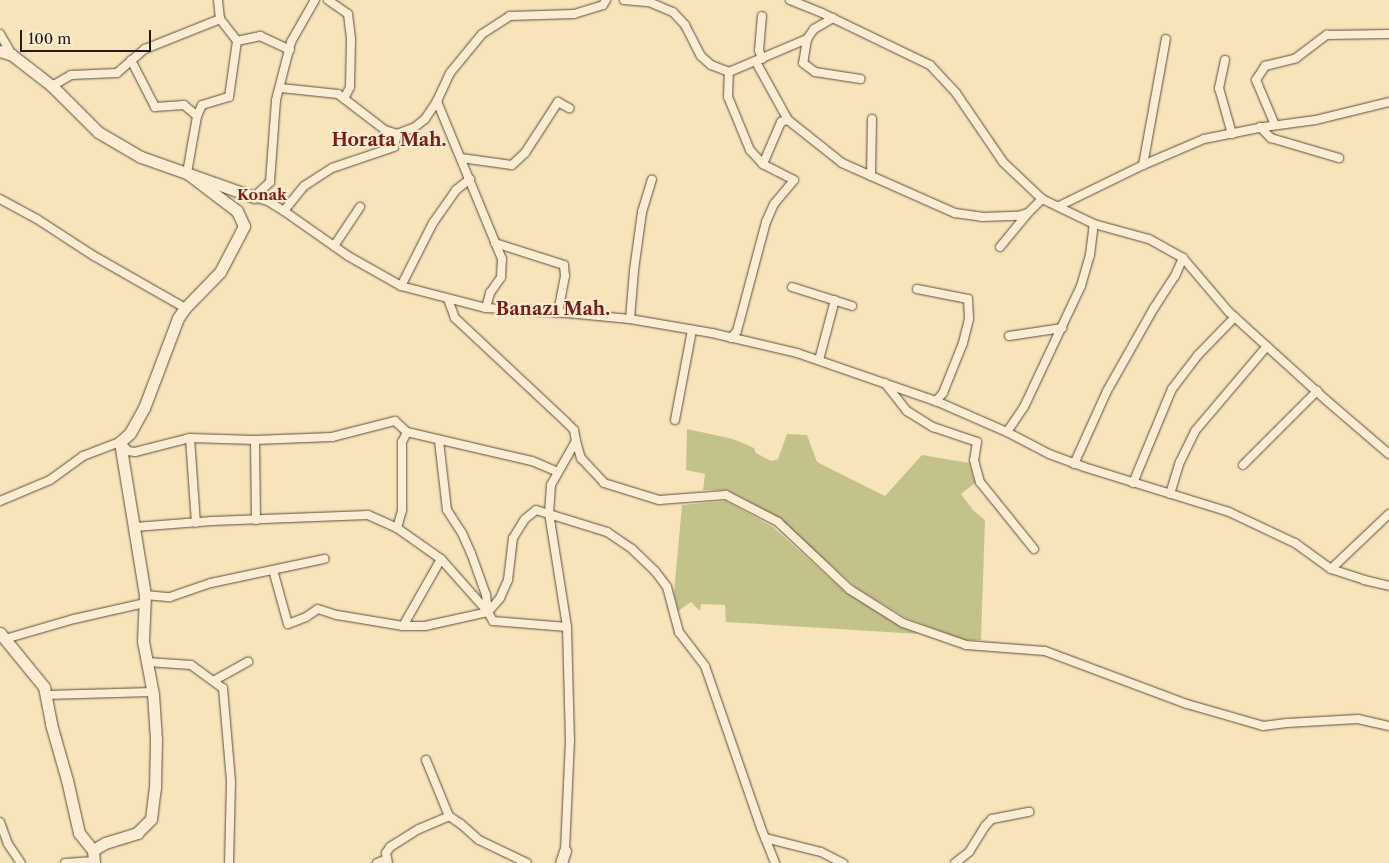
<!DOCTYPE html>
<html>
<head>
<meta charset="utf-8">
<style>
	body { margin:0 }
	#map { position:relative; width:1389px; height:863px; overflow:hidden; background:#f8e4bb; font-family:"Libre Caslon Text",serif }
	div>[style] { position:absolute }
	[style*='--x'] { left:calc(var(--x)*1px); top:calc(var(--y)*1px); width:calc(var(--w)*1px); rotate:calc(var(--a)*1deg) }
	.green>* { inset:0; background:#c4c28b }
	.roads { filter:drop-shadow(0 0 1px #5b4e3c) drop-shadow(0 0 1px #5b4e3c) }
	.street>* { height:8px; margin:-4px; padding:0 4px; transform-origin:4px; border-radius:4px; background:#faedd3 }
	.secondary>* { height:11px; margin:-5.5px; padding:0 5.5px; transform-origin:5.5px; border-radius:5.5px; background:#faedd3 }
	span { translate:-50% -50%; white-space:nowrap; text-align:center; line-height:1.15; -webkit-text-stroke:4px #faedd3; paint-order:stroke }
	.quarter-label { font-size:15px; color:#7a1f14; font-weight:700 }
	.district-label { font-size:18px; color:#7a1f14; font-weight:700 }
	.scale { position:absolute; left:20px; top:30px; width:131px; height:22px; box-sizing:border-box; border:2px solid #271c11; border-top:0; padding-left:6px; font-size:15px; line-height:18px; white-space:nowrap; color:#271c11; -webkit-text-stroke:4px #faedd3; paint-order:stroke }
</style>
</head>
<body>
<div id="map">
	<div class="green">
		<div style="clip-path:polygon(687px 429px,733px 439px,754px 448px,756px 453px,771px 461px,778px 459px,787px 434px,807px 435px,817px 462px,885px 496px,922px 455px,969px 463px,975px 483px,961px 494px,973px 510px,985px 520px,981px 640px,964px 640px,906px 618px,857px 588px,776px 516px,728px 490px,703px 490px,705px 474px,686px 470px)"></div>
		<div style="clip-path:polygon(726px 501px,773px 527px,845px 592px,899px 626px,919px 634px,726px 622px,725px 605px,701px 604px,700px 611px,691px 602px,678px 611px,674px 593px,682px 505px)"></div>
	</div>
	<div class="roads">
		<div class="street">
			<div style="--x:328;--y:0;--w:24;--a:35"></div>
			<div style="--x:348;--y:14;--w:25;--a:83"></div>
			<div style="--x:351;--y:39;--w:48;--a:91.2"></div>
			<div style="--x:350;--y:87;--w:13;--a:117"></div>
			<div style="--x:624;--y:0;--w:25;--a:5"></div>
			<div style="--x:649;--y:2;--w:26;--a:23"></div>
			<div style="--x:673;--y:12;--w:18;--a:47"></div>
			<div style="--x:685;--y:25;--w:35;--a:63"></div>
			<div style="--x:701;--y:56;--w:13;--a:42"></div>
			<div style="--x:711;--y:65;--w:19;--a:21"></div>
			<div style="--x:790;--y:0;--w:35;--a:22"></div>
			<div style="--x:822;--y:13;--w:120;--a:25.7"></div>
			<div style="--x:930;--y:65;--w:38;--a:47"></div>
			<div style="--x:956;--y:93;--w:83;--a:55.7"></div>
			<div style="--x:1003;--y:162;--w:54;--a:43.5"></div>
			<div style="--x:1042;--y:199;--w:58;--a:25.7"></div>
			<div style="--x:1094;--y:224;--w:57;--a:15.3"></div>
			<div style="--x:1149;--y:239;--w:39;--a:29"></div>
			<div style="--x:1183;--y:258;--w:71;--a:49.6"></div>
			<div style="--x:1229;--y:312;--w:131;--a:42.2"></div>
			<div style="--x:1326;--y:400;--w:83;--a:40.6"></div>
			<div style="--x:833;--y:18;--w:22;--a:150"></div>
			<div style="--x:814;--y:29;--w:12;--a:125"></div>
			<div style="--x:807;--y:39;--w:24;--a:99"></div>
			<div style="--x:803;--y:63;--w:15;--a:37"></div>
			<div style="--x:815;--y:72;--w:46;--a:8.8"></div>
			<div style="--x:220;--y:19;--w:28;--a:52"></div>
			<div style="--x:0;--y:34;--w:24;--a:60"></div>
			<div style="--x:762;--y:59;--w:9;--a:-108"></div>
			<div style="--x:759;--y:50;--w:34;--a:-85"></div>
			<div style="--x:131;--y:60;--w:53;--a:62.9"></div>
			<div style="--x:155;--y:107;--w:29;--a:-4"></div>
			<div style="--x:184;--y:105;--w:17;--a:40"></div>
			<div style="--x:1225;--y:60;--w:29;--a:102"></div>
			<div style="--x:1219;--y:88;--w:48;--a:74.2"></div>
			<div style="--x:756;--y:62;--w:66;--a:61.1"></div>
			<div style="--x:788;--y:120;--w:69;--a:38.5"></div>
			<div style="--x:842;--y:163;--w:124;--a:23.9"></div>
			<div style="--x:955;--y:213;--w:27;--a:8"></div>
			<div style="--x:982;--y:217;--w:36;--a:-2"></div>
			<div style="--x:1018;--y:216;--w:10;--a:-17"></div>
			<div style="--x:1028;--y:213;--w:20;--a:-45"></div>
			<div style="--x:52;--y:86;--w:22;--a:-30"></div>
			<div style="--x:71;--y:75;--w:46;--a:-2.5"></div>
			<div style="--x:117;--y:73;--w:37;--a:-41"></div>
			<div style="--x:145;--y:49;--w:81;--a:-21.8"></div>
			<div style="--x:220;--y:19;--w:19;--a:-96"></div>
			<div style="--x:281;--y:88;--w:57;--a:6"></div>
			<div style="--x:338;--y:94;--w:59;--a:37.5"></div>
			<div style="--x:385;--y:130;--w:13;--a:18"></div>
			<div style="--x:397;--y:134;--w:13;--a:103"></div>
			<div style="--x:394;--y:147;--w:65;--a:161.3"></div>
			<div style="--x:332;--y:168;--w:33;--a:147"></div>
			<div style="--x:304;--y:186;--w:32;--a:129"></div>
			<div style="--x:1275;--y:125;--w:49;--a:-112.9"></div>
			<div style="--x:1256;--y:80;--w:17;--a:-57"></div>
			<div style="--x:1265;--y:66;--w:32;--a:-14"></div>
			<div style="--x:1296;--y:58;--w:39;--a:-37"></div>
			<div style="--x:1327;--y:35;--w:62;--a:-0.9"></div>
			<div style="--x:1260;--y:127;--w:16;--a:45"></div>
			<div style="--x:1271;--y:138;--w:71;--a:16.4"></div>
			<div style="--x:397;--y:134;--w:19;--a:-21"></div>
			<div style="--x:415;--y:127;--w:13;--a:-39"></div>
			<div style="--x:425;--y:119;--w:22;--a:-56"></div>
			<div style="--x:461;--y:158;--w:51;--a:7.8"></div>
			<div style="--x:512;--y:165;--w:18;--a:-43"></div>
			<div style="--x:525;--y:153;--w:61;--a:-57.1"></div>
			<div style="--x:558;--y:102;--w:13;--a:29"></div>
			<div style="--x:763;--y:164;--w:19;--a:-133"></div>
			<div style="--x:750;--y:150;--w:57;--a:-112.5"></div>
			<div style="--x:728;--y:97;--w:25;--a:-88"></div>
			<div style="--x:729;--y:72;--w:85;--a:-22.9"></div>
			<div style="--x:1143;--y:165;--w:128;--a:-79.7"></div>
			<div style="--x:187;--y:173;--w:58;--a:-80"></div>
			<div style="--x:197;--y:116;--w:12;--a:-66"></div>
			<div style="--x:202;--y:105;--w:28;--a:-17"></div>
			<div style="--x:229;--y:97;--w:57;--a:-81.9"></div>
			<div style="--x:237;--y:41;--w:24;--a:-12"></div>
			<div style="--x:260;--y:36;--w:33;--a:25"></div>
			<div style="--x:871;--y:176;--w:57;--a:-89"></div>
			<div style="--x:254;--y:197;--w:15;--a:16"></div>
			<div style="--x:268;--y:201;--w:19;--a:32"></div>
			<div style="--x:284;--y:211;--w:78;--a:35.1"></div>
			<div style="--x:348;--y:256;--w:61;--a:29.5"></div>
			<div style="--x:401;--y:286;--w:88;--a:14.5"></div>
			<div style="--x:486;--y:308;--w:81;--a:3.5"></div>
			<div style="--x:567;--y:313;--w:63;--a:5.4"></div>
			<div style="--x:630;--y:319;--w:83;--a:9.7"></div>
			<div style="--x:712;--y:333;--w:87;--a:13.2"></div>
			<div style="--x:797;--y:353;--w:147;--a:19.1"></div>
			<div style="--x:936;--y:401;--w:77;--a:23.6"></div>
			<div style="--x:1007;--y:432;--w:47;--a:27.6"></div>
			<div style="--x:1049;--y:454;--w:37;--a:20"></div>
			<div style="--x:1084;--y:467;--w:152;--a:17.2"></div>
			<div style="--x:1229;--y:512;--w:73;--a:25.2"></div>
			<div style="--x:1295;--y:543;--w:44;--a:35.8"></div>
			<div style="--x:1331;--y:569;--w:35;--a:18"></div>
			<div style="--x:1364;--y:580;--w:26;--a:13"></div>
			<div style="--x:254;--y:197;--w:22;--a:-43"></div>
			<div style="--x:270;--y:182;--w:82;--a:-85.8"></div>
			<div style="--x:276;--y:100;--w:60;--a:-75.5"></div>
			<div style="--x:291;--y:42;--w:48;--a:-60.3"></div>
			<div style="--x:0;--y:199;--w:42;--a:28.4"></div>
			<div style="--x:37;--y:219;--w:68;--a:33"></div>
			<div style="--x:94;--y:256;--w:105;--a:29.7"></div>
			<div style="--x:1059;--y:206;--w:93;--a:-26"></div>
			<div style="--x:1143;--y:165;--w:66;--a:-23.1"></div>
			<div style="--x:1204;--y:139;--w:61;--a:-11.3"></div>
			<div style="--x:1264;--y:127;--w:52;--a:-7.7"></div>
			<div style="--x:1316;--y:120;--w:75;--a:-13.9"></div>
			<div style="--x:495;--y:243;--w:72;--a:17.7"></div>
			<div style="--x:564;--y:265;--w:11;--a:85"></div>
			<div style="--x:565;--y:276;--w:37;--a:101"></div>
			<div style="--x:334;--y:246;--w:47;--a:-56.3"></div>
			<div style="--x:1000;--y:247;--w:44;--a:-50.5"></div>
			<div style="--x:401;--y:286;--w:71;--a:-63.1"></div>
			<div style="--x:433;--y:223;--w:40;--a:-55.1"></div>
			<div style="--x:456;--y:190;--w:18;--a:-38"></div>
			<div style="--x:792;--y:287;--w:63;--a:17.6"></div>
			<div style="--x:917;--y:289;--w:52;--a:11.1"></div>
			<div style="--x:968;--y:299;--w:20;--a:87"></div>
			<div style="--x:969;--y:319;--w:25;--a:104"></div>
			<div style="--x:963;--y:343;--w:54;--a:111.8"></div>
			<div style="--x:943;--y:393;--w:11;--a:131"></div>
			<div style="--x:448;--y:299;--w:20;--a:70"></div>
			<div style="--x:455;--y:318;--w:152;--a:43.1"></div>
			<div style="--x:566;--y:422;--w:11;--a:45"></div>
			<div style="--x:574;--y:430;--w:11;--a:80"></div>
			<div style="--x:576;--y:441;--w:51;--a:119.6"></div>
			<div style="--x:551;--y:485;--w:28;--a:94"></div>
			<div style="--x:549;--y:513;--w:115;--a:81"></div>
			<div style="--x:567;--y:627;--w:113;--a:88.5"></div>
			<div style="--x:570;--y:740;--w:111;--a:92.6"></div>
			<div style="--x:486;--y:308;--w:16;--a:-75"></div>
			<div style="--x:490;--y:293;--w:19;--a:-55"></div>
			<div style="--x:501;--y:277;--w:18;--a:-87"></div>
			<div style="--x:502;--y:259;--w:171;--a:-112.4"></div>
			<div style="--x:437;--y:101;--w:31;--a:-65"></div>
			<div style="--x:450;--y:73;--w:50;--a:-50.6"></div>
			<div style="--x:482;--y:34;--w:33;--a:-33"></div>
			<div style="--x:510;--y:16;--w:64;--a:-1.8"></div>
			<div style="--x:574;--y:14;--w:30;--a:-17"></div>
			<div style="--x:603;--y:5;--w:6;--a:-59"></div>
			<div style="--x:630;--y:319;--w:49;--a:-85.3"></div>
			<div style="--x:634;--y:270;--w:59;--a:-82.1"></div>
			<div style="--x:642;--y:212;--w:34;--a:-73"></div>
			<div style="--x:1009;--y:336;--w:54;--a:-8.6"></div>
			<div style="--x:731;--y:338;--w:9;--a:-49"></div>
			<div style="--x:737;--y:331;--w:113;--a:-75.1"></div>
			<div style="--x:766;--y:222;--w:20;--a:-66"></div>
			<div style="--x:774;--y:204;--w:31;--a:-50"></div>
			<div style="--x:794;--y:180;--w:35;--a:-153"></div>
			<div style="--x:763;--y:164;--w:46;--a:-66.8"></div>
			<div style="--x:781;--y:122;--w:7;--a:-16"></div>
			<div style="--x:819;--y:360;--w:62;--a:-75.1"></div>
			<div style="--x:885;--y:383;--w:36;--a:52"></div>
			<div style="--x:907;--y:411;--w:31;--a:32"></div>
			<div style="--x:933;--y:427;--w:46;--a:18.8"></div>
			<div style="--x:977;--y:442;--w:18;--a:99"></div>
			<div style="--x:974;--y:460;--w:23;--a:75"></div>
			<div style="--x:980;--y:482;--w:86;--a:51.1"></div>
			<div style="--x:675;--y:420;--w:92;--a:-79.3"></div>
			<div style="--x:1007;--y:432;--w:30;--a:-56"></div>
			<div style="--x:1024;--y:407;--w:134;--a:-64.8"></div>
			<div style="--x:1081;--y:286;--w:32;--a:-74"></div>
			<div style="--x:1090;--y:255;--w:31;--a:-83"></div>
			<div style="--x:190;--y:438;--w:85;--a:86"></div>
			<div style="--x:255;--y:440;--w:80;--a:89.3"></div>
			<div style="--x:439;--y:441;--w:69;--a:83.4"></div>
			<div style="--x:447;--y:510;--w:27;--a:57"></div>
			<div style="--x:462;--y:533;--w:22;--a:66"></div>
			<div style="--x:471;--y:553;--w:45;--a:70.3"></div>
			<div style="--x:486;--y:595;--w:17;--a:83"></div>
			<div style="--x:576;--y:441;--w:18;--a:74"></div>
			<div style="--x:581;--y:458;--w:34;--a:47"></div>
			<div style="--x:604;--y:483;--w:58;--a:17.2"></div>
			<div style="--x:659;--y:500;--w:67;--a:-4.3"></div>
			<div style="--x:726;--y:495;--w:59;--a:27.4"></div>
			<div style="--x:778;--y:522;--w:98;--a:43.3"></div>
			<div style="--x:849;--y:589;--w:64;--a:32.2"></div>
			<div style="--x:903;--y:623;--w:67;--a:19.2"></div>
			<div style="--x:966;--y:645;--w:79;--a:4.3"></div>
			<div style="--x:1045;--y:651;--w:152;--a:20.5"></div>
			<div style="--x:1187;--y:704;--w:79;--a:16.1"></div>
			<div style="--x:1263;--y:726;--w:24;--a:-7"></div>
			<div style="--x:1287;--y:723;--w:71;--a:-3.2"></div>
			<div style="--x:1358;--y:719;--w:32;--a:13"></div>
			<div style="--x:1074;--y:464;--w:80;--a:-65.7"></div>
			<div style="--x:1107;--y:391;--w:95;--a:-60.5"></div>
			<div style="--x:1154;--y:308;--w:38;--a:-57"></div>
			<div style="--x:1175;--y:276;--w:20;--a:-66"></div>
			<div style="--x:1243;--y:465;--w:105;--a:-45"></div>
			<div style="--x:1133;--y:483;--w:102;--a:-67.5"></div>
			<div style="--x:1172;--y:389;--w:43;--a:-52.6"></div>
			<div style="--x:1198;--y:355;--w:53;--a:-45.8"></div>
			<div style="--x:1170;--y:494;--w:34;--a:-73"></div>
			<div style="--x:1180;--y:462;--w:34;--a:-64"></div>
			<div style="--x:1195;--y:431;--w:111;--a:-49.7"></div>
			<div style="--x:0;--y:501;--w:54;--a:-22.8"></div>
			<div style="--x:50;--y:480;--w:41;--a:-36"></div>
			<div style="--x:83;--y:456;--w:40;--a:-21"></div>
			<div style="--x:120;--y:442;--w:12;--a:48"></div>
			<div style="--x:128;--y:451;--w:7;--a:8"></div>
			<div style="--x:135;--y:452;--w:57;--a:-14.3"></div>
			<div style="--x:190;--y:438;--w:65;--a:1.8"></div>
			<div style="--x:255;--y:440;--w:77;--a:-2.2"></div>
			<div style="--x:332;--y:437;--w:65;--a:-14.3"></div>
			<div style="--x:395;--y:421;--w:16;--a:43"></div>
			<div style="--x:407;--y:432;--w:128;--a:13.1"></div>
			<div style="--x:532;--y:461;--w:28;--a:23"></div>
			<div style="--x:135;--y:527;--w:77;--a:-4.5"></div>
			<div style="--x:212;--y:521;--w:156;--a:-2.2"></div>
			<div style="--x:368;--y:515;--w:32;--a:24"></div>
			<div style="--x:397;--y:528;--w:54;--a:35.2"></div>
			<div style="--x:441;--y:559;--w:71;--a:48.4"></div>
			<div style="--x:488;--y:612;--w:10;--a:61"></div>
			<div style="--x:493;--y:621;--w:74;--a:4.6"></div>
			<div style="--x:397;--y:528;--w:19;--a:-74"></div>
			<div style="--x:402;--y:510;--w:68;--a:-90"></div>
			<div style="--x:402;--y:442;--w:11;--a:-63"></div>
			<div style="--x:1331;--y:569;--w:80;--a:-43.5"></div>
			<div style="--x:273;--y:570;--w:56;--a:74.5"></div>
			<div style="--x:288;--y:624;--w:19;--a:-21"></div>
			<div style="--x:306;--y:617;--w:14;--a:-34"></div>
			<div style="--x:318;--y:609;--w:20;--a:18"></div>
			<div style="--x:337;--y:615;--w:67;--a:9.5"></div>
			<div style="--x:403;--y:626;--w:22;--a:0"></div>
			<div style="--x:425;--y:626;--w:65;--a:-12.5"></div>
			<div style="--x:488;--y:612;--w:18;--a:-49"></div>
			<div style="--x:500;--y:598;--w:20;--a:-66"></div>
			<div style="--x:508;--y:580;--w:42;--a:-83.2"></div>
			<div style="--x:513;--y:538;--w:22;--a:-58"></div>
			<div style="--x:525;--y:519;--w:14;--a:-39"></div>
			<div style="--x:536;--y:510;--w:74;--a:17.2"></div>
			<div style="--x:607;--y:532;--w:30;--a:34"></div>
			<div style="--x:632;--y:549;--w:32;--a:44"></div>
			<div style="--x:655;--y:571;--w:20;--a:53"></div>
			<div style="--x:667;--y:587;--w:47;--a:75.1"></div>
			<div style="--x:679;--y:632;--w:43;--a:52.6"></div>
			<div style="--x:705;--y:666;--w:171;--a:70.9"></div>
			<div style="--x:761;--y:828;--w:38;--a:68"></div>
			<div style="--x:145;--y:595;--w:25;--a:5"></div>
			<div style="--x:170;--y:597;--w:43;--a:-18.9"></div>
			<div style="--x:211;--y:583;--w:116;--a:-12"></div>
			<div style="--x:403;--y:626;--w:77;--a:-60.4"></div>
			<div style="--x:5;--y:639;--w:72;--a:-16.2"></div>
			<div style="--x:74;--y:619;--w:73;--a:-12.7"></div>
			<div style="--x:147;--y:662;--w:44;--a:3.9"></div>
			<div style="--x:191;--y:665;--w:39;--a:36"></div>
			<div style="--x:223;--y:688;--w:94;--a:85.1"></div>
			<div style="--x:231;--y:782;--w:81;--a:91.4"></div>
			<div style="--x:215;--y:680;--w:38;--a:-29"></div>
			<div style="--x:46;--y:695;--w:106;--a:-1.6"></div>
			<div style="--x:426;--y:760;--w:61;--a:67.7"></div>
			<div style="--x:0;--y:822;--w:23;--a:70"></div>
			<div style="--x:8;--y:844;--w:23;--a:56"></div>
			<div style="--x:765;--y:838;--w:58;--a:14"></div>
			<div style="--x:821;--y:852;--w:25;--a:27"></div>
			<div style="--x:65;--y:863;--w:29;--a:-4"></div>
			<div style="--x:377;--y:863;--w:11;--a:-22"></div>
			<div style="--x:388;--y:863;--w:10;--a:-101"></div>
			<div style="--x:386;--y:853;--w:7;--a:-56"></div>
			<div style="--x:390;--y:847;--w:34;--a:-32"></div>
			<div style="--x:419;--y:829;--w:33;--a:-23"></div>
			<div style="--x:449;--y:816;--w:14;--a:34"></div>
			<div style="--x:461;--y:824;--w:24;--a:42"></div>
			<div style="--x:479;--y:840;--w:53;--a:25.6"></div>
			<div style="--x:955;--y:863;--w:18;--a:-38"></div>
			<div style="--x:969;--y:852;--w:31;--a:-58"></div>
			<div style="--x:985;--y:826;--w:10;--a:-45"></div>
			<div style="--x:992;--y:819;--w:38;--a:-11"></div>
		</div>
		<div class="secondary">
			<div style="--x:0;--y:51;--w:13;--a:18"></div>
			<div style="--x:12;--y:55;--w:51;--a:37.8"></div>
			<div style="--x:52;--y:86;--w:65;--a:45"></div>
			<div style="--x:98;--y:132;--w:50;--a:30.2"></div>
			<div style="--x:141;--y:157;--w:120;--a:19.5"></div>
			<div style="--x:0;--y:633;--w:70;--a:50.8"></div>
			<div style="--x:44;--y:687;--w:38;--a:79"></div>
			<div style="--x:51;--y:724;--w:58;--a:74.1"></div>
			<div style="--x:67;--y:780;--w:54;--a:77.2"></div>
			<div style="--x:79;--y:833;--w:22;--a:51"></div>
			<div style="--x:94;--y:863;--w:13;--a:-94"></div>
			<div style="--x:93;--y:850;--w:14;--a:-30"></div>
			<div style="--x:105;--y:843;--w:34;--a:-17"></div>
			<div style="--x:137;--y:833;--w:20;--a:-45"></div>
			<div style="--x:151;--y:819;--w:31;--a:-83"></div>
			<div style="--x:155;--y:788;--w:49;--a:-88.8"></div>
			<div style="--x:156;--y:739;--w:45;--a:-93.8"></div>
			<div style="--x:153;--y:694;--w:54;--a:-100.7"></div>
			<div style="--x:143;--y:641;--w:46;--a:-87.5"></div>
			<div style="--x:145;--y:595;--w:155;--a:-99.3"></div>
			<div style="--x:120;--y:442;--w:13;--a:-42"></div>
			<div style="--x:130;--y:433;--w:29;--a:-61"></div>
			<div style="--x:144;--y:408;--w:96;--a:-69.3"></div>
			<div style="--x:178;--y:318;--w:12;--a:-55"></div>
			<div style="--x:185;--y:308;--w:50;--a:-45.8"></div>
			<div style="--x:220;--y:272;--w:52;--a:-62.4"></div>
			<div style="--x:244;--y:226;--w:17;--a:-115"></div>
			<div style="--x:237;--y:211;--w:63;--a:-142.8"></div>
			<div style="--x:561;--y:863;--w:13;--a:-72"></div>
		</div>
	</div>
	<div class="quarter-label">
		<span style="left:262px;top:195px">Konak</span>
	</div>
	<div class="district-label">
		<span style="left:389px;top:140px">Horata Mah.</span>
		<span style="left:553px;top:309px">Banazı Mah.</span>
	</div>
	<div class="scale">100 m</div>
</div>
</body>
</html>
